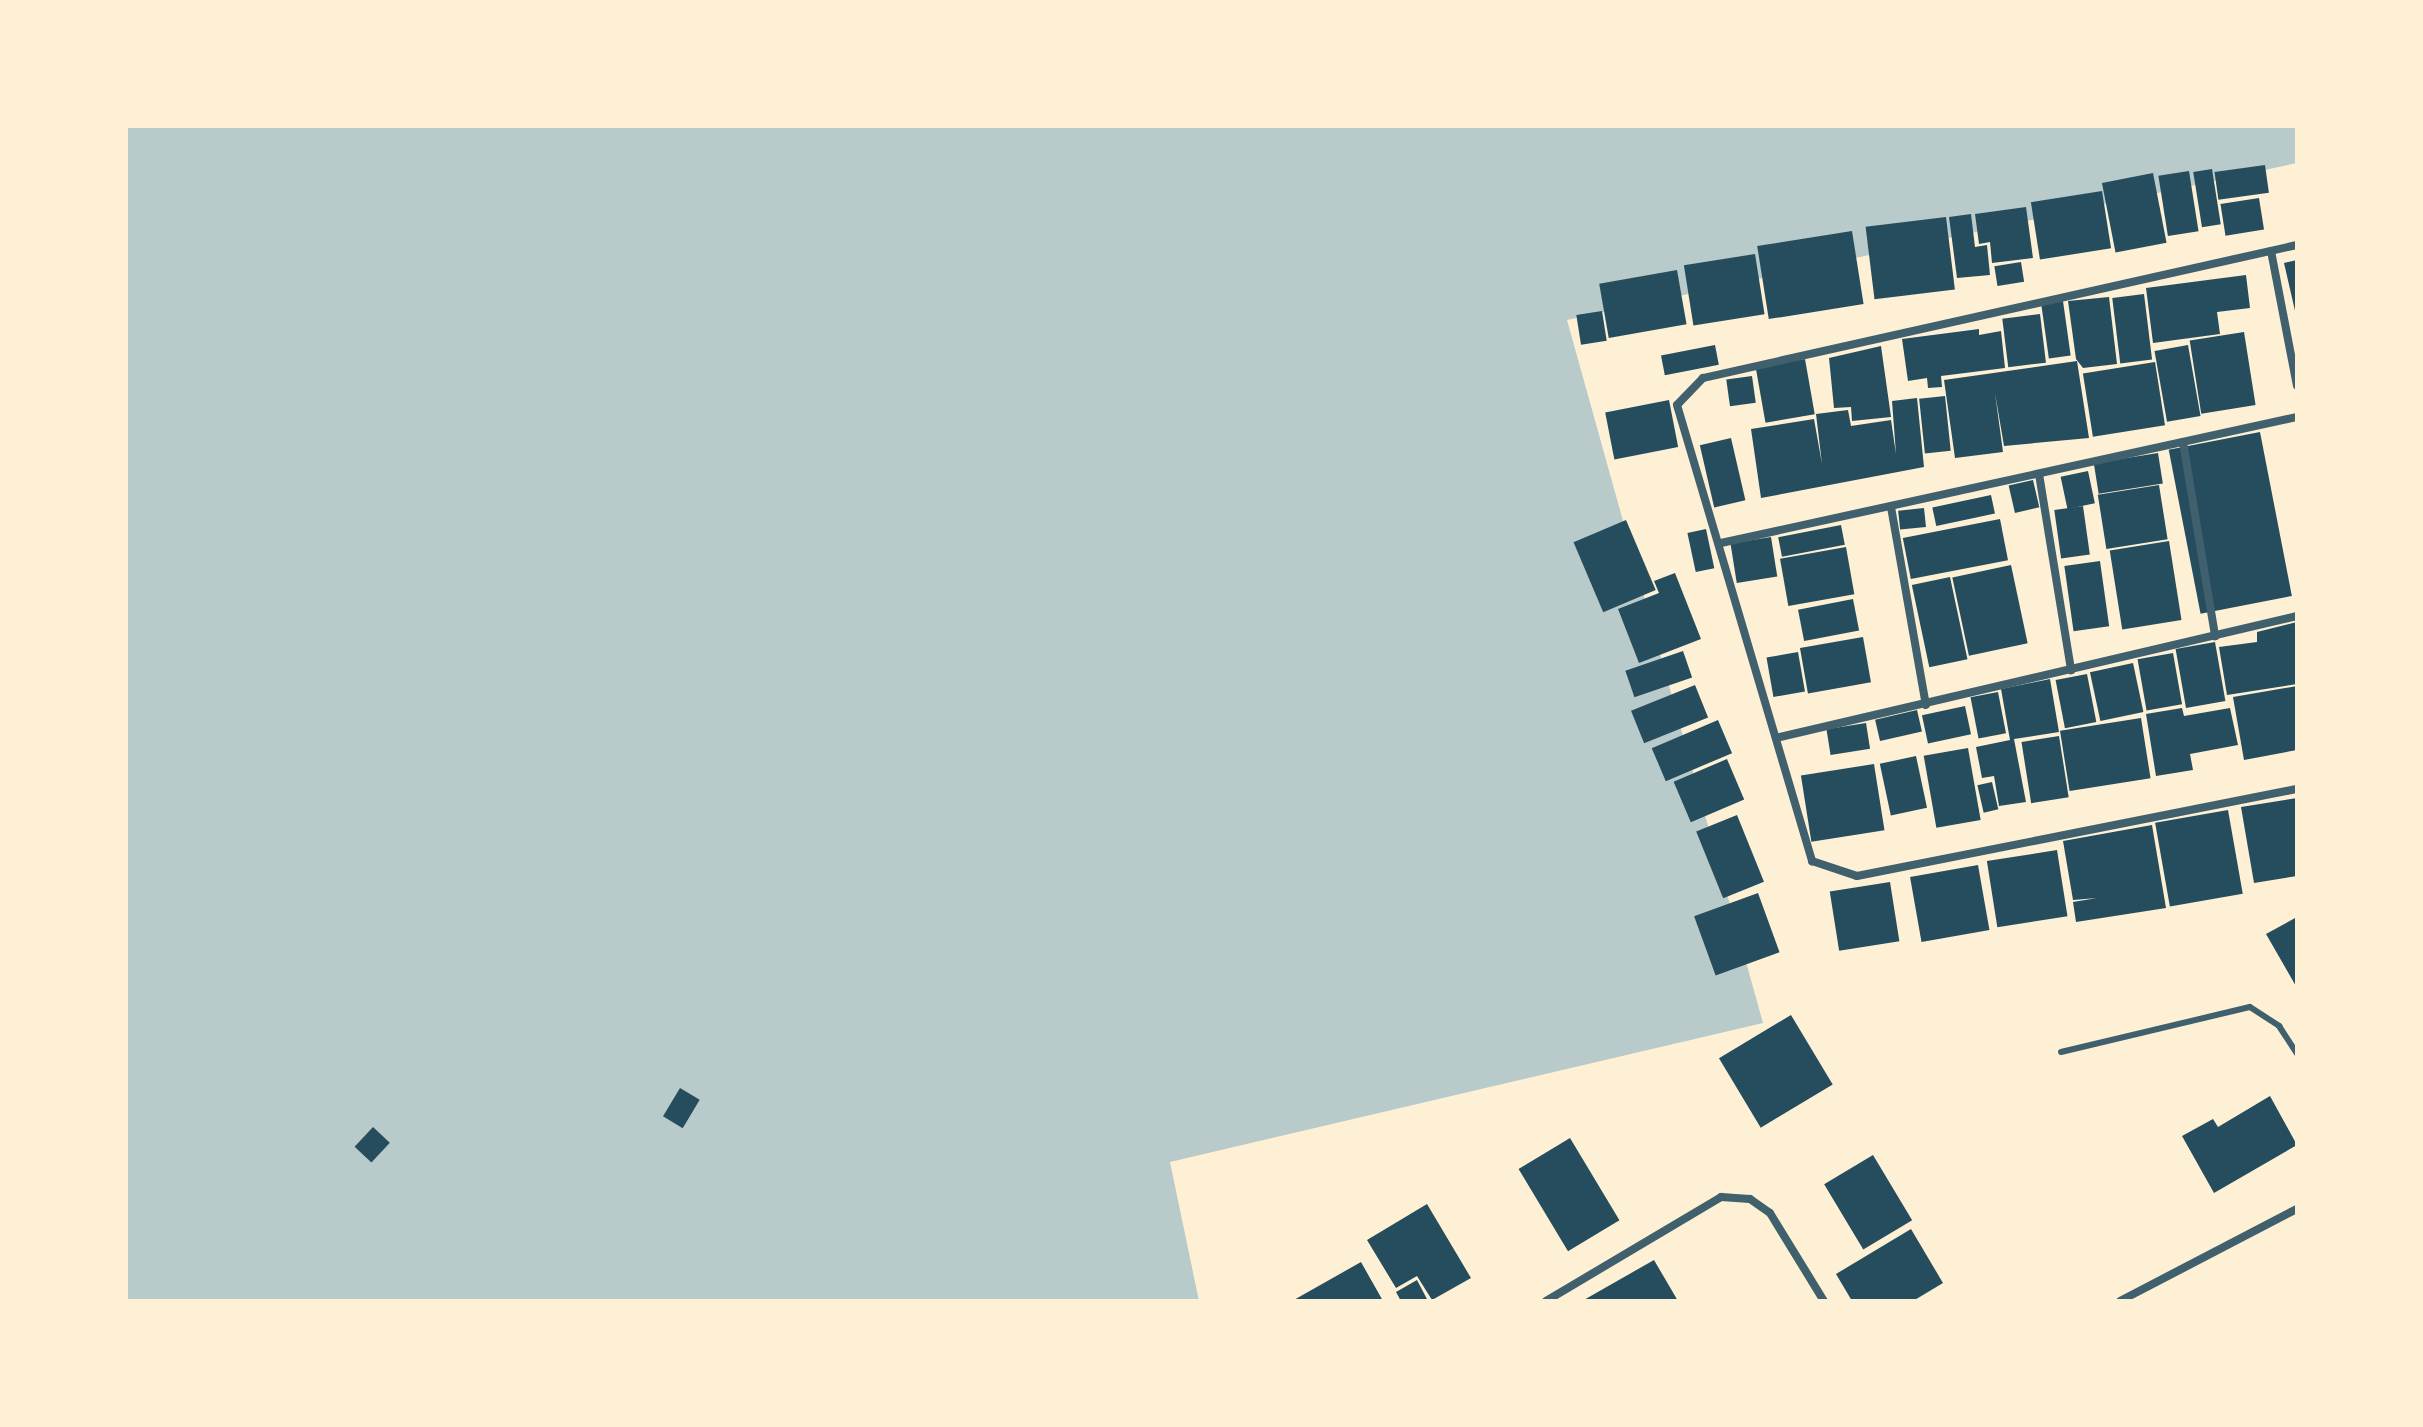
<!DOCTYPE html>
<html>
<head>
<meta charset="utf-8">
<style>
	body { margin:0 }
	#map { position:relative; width:2423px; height:1427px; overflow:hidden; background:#fdf0d5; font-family:Arial,sans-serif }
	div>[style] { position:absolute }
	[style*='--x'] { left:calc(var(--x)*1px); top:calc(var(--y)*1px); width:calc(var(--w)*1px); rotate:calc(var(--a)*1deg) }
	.green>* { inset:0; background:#b9caca }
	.building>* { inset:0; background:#264d5e; transform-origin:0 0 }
	.service>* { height:6px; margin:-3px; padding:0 3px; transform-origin:3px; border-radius:3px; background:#3f606c }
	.minor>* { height:8px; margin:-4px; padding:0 4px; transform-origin:4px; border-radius:4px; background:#3f606c }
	span { translate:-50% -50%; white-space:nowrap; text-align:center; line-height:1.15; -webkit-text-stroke:6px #fdf0d5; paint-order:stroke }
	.frame { position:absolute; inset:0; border:128px solid #fdf0d5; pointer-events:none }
</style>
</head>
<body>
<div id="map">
	<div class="green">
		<div style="clip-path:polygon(126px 126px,2297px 126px,2297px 163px,1567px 320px,1763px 1023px,1170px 1162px,1199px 1301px,126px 1301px)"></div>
	</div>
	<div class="building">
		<div style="left:2265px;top:165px;width:28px;height:51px;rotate:82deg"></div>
		<div style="left:2212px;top:169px;width:56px;height:19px;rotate:81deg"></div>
		<div style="left:2189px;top:171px;width:61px;height:31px;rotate:81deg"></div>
		<div style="left:2153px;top:173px;width:71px;height:52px;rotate:79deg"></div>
		<div style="left:2102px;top:191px;width:58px;height:72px;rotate:81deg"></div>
		<div style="left:2259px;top:198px;width:32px;height:39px;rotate:81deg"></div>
		<div style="clip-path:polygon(2026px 207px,2033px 258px,1992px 263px,1990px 242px,1979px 244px,1975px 214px)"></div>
		<div style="clip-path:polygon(1971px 214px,1975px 247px,1987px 245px,1990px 275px,1957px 278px,1949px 217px)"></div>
		<div style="left:1946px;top:217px;width:73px;height:81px;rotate:83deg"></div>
		<div style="left:1852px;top:231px;width:74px;height:96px;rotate:81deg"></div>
		<div style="left:1755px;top:254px;width:61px;height:72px;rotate:81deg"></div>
		<div style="clip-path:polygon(2297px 260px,2297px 315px,2296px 315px,2284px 263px)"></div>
		<div style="left:2021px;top:262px;width:20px;height:27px;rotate:81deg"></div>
		<div style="left:1677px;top:270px;width:55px;height:79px;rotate:80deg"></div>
		<div style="clip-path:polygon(2246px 275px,2250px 308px,2217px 312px,2220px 334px,2153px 343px,2146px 288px)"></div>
		<div style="left:2144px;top:294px;width:66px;height:32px;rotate:83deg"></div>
		<div style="clip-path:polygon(2109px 297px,2117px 364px,2083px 368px,2076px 359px,2068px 301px)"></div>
		<div style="left:2063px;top:301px;width:55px;height:22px;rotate:82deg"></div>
		<div style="left:1602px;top:311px;width:30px;height:26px;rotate:81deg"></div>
		<div style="left:2040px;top:314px;width:49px;height:38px;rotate:83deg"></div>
		<div style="clip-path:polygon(1979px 329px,1979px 335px,2001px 331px,2005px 368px,1941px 376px,1942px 387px,1928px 388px,1927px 378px,1908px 381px,1902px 339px)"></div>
		<div style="left:2244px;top:332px;width:74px;height:55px;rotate:81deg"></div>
		<div style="left:1715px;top:345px;width:20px;height:55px;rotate:79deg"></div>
		<div style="left:2188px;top:345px;width:72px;height:34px;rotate:80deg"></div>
		<div style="clip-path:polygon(1881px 346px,1891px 417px,1852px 421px,1851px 407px,1834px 408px,1829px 358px)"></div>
		<div style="left:1805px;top:359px;width:56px;height:50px;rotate:80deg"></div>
		<div style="clip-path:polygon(2077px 361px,2089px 438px,2004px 446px,1995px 393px,2003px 452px,1955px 458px,1944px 380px)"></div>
		<div style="left:2155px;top:362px;width:64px;height:73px;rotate:81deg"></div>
		<div style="left:1752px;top:376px;width:27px;height:26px;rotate:82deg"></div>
		<div style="left:1945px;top:396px;width:55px;height:26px;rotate:84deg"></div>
		<div style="clip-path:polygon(1917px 398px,1924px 467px,1761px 498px,1751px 429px,1814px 419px,1822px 464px,1816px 414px,1848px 410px,1851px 426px,1891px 420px,1896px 454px,1892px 401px)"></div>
		<div style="left:1669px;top:400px;width:48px;height:65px;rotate:79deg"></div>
		<div style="left:2260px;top:432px;width:167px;height:93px;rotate:79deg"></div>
		<div style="left:1731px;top:438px;width:64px;height:32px;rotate:77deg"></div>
		<div style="left:2158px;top:453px;width:31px;height:65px;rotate:81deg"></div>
		<div style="left:2088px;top:471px;width:33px;height:28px;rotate:78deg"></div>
		<div style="left:2033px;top:480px;width:28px;height:25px;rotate:77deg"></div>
		<div style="left:2159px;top:485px;width:55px;height:62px;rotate:81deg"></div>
		<div style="left:1991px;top:495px;width:19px;height:60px;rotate:78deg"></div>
		<div style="left:2083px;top:506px;width:49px;height:29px;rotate:82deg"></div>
		<div style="left:1924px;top:508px;width:19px;height:26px;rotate:84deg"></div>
		<div style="left:2000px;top:519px;width:42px;height:99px;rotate:79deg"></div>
		<div style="left:1626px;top:520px;width:76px;height:57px;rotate:67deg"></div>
		<div style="left:1841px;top:525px;width:20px;height:64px;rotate:79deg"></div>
		<div style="left:1706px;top:529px;width:40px;height:19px;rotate:78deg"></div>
		<div style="left:1771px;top:537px;width:40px;height:41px;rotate:81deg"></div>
		<div style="left:2169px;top:541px;width:80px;height:60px;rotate:81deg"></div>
		<div style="left:1846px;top:547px;width:48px;height:67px;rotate:80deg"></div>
		<div style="left:2100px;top:561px;width:66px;height:36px;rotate:82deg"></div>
		<div style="left:2011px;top:565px;width:80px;height:60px;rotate:78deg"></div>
		<div style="clip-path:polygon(1675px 573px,1701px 639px,1639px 663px,1618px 609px,1659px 593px,1654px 581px)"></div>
		<div style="left:1950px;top:577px;width:84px;height:39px;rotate:78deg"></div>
		<div style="left:1853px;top:599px;width:32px;height:56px;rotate:79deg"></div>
		<div style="clip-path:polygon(2297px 622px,2297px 684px,2227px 695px,2219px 647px,2257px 642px,2257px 632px)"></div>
		<div style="left:1863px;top:637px;width:46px;height:64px;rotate:80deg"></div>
		<div style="left:2215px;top:642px;width:60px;height:40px;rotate:80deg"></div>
		<div style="left:1683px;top:651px;width:28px;height:61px;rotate:71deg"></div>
		<div style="left:1798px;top:652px;width:40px;height:32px;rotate:80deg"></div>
		<div style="left:2173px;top:653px;width:52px;height:36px;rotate:80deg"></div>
		<div style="left:2133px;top:663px;width:50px;height:44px;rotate:78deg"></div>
		<div style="left:2087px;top:674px;width:49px;height:32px;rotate:79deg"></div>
		<div style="clip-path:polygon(2050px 679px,2059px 732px,2014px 739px,2026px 802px,1999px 806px,1994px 776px,1982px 778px,1976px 747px,2010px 740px,2001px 689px)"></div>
		<div style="left:1695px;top:685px;width:35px;height:69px;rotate:68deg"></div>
		<div style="clip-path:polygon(2297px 686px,2297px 750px,2244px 760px,2233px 697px)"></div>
		<div style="left:1998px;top:692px;width:42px;height:28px;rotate:79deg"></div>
		<div style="left:1965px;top:706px;width:29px;height:44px;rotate:78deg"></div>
		<div style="clip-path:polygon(2182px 708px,2184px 716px,2230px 708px,2238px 745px,2190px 754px,2193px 770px,2156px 776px,2146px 714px)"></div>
		<div style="left:1917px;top:710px;width:22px;height:43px;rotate:77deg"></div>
		<div style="left:2141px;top:718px;width:61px;height:82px;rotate:81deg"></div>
		<div style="left:1718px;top:720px;width:36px;height:72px;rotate:67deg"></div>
		<div style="left:1866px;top:723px;width:26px;height:40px;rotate:81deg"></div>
		<div style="left:2059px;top:736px;width:62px;height:38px;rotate:81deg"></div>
		<div style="left:1968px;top:748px;width:73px;height:45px;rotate:80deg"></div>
		<div style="left:1916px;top:756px;width:53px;height:37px;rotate:78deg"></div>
		<div style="left:1727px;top:759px;width:44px;height:58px;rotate:67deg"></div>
		<div style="left:1874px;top:764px;width:67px;height:74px;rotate:81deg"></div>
		<div style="left:1992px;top:782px;width:28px;height:15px;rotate:77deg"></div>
		<div style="clip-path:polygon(2297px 798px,2297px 876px,2254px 883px,2241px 807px)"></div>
		<div style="left:2228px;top:810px;width:85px;height:74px;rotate:80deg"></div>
		<div style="left:1737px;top:815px;width:72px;height:44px;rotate:68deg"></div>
		<div style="clip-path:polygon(2152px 825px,2166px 908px,2076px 922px,2073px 902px,2097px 898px,2073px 900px,2063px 841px)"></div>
		<div style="left:2057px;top:850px;width:67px;height:71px;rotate:81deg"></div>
		<div style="left:1978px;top:865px;width:66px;height:69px;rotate:80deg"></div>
		<div style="left:1890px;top:882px;width:60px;height:61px;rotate:81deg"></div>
		<div style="left:1758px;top:893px;width:63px;height:68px;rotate:70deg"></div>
		<div style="clip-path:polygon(2297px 917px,2297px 988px,2266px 934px)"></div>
		<div style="left:1791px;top:1015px;width:81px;height:84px;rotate:59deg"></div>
		<div style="left:680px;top:1088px;width:23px;height:33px;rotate:31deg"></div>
		<div style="clip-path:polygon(2270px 1096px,2297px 1145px,2214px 1193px,2182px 1136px,2213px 1119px,2218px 1127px)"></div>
		<div style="left:373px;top:1127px;width:23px;height:27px;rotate:43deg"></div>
		<div style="left:1570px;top:1138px;width:96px;height:60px;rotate:59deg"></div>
		<div style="left:1873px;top:1155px;width:76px;height:57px;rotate:59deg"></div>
		<div style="clip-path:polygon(1427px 1204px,1471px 1278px,1432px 1300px,1417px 1276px,1396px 1288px,1367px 1240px)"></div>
		<div style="clip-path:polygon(1911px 1229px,1943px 1283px,1913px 1301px,1852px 1301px,1836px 1274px)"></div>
		<div style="clip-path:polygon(1654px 1260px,1678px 1301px,1582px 1301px)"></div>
		<div style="clip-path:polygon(1361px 1262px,1383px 1301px,1292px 1301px)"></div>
		<div style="clip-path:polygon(1417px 1280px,1428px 1301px,1401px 1301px,1396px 1292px)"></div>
	</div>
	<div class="service">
		<div style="--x:2061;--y:1052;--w:194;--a:-13.4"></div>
		<div style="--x:2250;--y:1007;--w:35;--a:33"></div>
		<div style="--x:2279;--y:1026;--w:33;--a:57"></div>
	</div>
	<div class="minor">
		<div style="--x:2297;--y:245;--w:609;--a:167.38"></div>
		<div style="--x:1703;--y:378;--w:37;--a:134"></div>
		<div style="--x:1677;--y:405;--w:476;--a:73.5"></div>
		<div style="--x:1812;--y:861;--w:47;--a:18.4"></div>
		<div style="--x:1857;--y:876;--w:449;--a:-11.2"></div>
		<div style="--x:2271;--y:251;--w:137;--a:79.1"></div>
		<div style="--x:2183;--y:442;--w:197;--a:80.6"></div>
		<div style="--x:2039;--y:474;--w:199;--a:80.7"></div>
		<div style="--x:1891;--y:507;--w:201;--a:80"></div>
		<div style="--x:1721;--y:543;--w:590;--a:-12.34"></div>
		<div style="--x:1780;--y:737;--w:531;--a:-13.17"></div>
		<div style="--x:1546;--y:1301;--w:204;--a:-30.7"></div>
		<div style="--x:1721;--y:1197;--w:29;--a:4"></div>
		<div style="--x:1750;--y:1199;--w:24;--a:35"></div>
		<div style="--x:1770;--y:1213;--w:103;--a:58.5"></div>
		<div style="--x:2120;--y:1301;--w:199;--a:-27.5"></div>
	</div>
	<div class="frame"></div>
</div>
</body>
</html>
